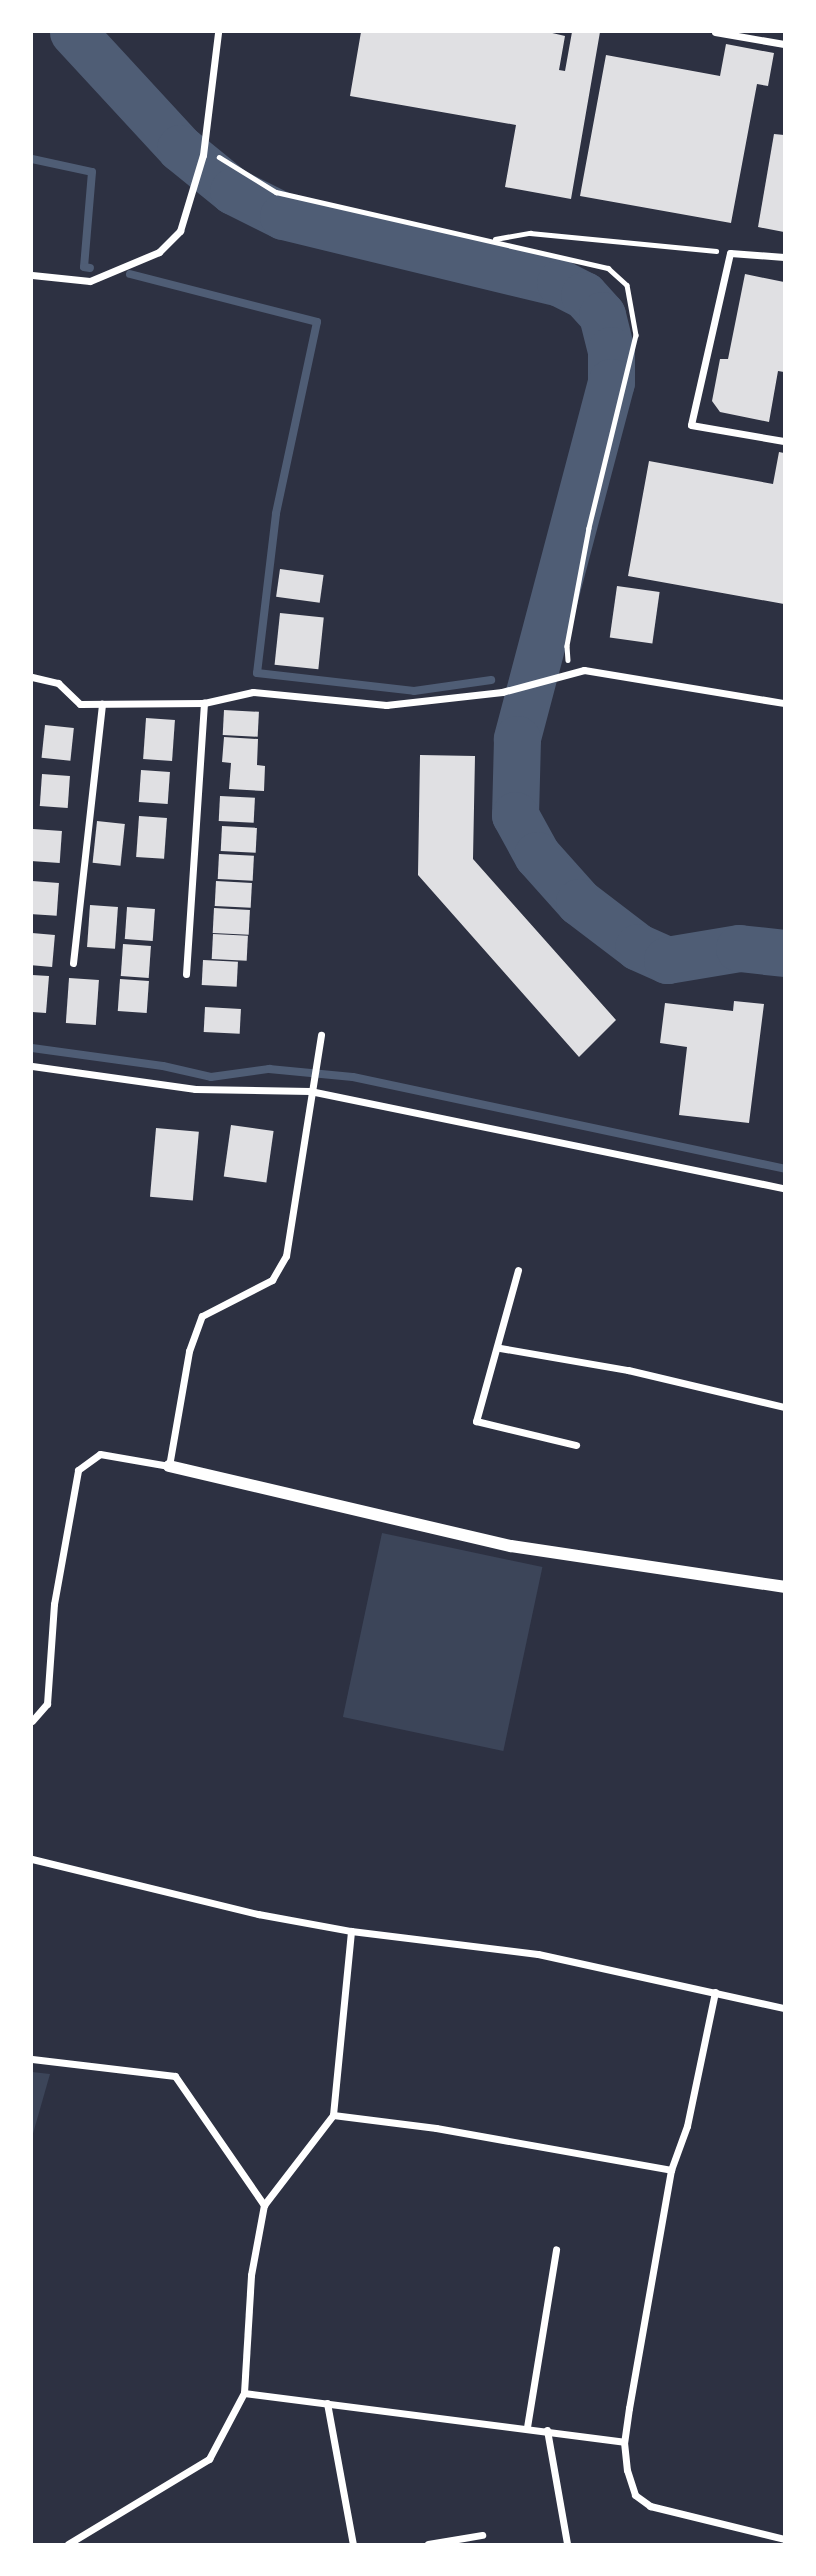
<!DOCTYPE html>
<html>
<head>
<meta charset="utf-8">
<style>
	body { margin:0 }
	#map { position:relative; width:816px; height:2576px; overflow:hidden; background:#2d3142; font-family:"Titillium Web",sans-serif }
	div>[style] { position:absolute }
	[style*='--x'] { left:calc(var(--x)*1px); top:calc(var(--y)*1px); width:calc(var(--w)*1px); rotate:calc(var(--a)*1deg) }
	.green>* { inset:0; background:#3c4559; transform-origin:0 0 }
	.stream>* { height:8px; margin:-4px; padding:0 4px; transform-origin:4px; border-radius:4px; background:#4f5d75 }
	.river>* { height:47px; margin:-23.5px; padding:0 23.5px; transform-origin:23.5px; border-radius:23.5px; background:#4f5d75 }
	.building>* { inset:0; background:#e0e0e3; transform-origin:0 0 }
	.path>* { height:4.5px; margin:-2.25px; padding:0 2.25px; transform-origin:2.25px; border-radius:2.25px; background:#fff }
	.minor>* { height:7px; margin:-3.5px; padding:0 3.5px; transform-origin:3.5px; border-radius:3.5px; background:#fff }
	.tertiary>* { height:12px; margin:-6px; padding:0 6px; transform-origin:6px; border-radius:6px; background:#fff }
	span { translate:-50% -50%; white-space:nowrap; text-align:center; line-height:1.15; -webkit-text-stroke:5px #fff; paint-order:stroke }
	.frame { position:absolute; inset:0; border:33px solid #fff; pointer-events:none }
</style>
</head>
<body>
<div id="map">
	<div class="green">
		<div style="left:382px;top:1533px;width:164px;height:188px;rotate:12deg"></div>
		<div style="clip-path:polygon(32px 2072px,50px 2074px,32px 2137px)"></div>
	</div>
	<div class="stream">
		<div style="--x:32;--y:159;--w:61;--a:12.2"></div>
		<div style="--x:92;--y:172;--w:95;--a:94.8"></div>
		<div style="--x:84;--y:267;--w:6;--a:9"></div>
		<div style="--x:130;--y:274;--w:193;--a:14.4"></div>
		<div style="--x:317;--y:322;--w:196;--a:102.1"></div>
		<div style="--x:276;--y:514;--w:160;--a:96.8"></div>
		<div style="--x:257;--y:673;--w:158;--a:6.5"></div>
		<div style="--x:414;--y:691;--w:78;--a:-8.1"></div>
		<div style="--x:32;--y:1048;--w:132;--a:7.8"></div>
		<div style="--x:163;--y:1066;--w:49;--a:12.9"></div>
		<div style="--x:211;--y:1077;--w:59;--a:-7.9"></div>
		<div style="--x:269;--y:1069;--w:84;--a:5.4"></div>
		<div style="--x:353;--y:1077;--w:441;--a:12"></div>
	</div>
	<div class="river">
		<div style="--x:73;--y:32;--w:158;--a:47.3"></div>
		<div style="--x:180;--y:148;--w:68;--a:39.1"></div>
		<div style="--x:233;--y:191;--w:56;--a:26.6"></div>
		<div style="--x:283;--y:216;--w:285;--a:13.6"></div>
		<div style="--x:560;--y:283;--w:27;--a:27"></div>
		<div style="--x:584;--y:295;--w:27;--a:48"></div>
		<div style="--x:602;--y:315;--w:36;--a:76"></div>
		<div style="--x:611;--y:350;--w:32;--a:90"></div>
		<div style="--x:611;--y:382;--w:369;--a:104.8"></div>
		<div style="--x:517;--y:739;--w:76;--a:91.5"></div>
		<div style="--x:515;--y:815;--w:46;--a:61.2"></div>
		<div style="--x:537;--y:855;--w:63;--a:48.2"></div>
		<div style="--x:579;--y:902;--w:74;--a:37.3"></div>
		<div style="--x:638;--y:947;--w:32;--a:24"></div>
		<div style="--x:667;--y:960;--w:73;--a:-9.5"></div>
		<div style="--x:739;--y:948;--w:45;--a:6.3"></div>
	</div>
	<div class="building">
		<div style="clip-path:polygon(361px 32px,548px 32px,565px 36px,559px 70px,565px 71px,572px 32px,600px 32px,571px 199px,505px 187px,516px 125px,350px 96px)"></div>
		<div style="clip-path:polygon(726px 44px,774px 53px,768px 86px,757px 84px,731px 223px,580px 196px,606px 55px,720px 76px)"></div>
		<div style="clip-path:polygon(774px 134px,784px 135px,784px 232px,758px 227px)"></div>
		<div style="clip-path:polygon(745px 274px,784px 282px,784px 372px,778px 371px,769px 422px,720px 412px,712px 401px,720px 359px,728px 359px)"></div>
		<div style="clip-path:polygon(779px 452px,784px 453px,784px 604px,628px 576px,649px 461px,773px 484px)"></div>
		<div style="left:280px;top:569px;width:44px;height:28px;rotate:8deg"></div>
		<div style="left:617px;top:586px;width:43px;height:52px;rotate:8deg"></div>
		<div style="left:280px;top:613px;width:44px;height:52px;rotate:6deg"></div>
		<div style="left:224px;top:710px;width:35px;height:25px;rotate:3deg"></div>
		<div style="left:146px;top:718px;width:29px;height:41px;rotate:4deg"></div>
		<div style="left:45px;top:725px;width:29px;height:33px;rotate:6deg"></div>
		<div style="clip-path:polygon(224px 737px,258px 739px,257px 765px,265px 766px,264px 791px,229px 789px,231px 763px,222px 762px)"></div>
		<div style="clip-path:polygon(420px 755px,475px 756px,473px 859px,616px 1020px,579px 1057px,418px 875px)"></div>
		<div style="left:141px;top:770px;width:29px;height:32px;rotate:4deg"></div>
		<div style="left:42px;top:774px;width:28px;height:32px;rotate:4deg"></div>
		<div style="left:220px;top:796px;width:35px;height:25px;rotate:3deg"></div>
		<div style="left:139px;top:816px;width:28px;height:41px;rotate:4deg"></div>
		<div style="left:97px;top:821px;width:28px;height:42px;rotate:6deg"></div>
		<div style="left:222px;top:826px;width:35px;height:25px;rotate:3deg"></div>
		<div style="left:33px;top:829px;width:29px;height:32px;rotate:4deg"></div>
		<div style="left:219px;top:854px;width:35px;height:25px;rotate:3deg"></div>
		<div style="left:32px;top:881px;width:27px;height:33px;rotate:4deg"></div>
		<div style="left:216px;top:881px;width:36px;height:25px;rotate:3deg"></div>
		<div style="left:90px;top:905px;width:28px;height:42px;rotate:4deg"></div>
		<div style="left:127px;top:907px;width:28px;height:32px;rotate:4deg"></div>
		<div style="left:214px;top:908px;width:36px;height:25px;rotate:3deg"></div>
		<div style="left:32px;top:933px;width:23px;height:32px;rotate:5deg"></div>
		<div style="left:213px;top:934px;width:35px;height:25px;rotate:3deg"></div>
		<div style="left:123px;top:944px;width:28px;height:32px;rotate:4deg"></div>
		<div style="left:203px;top:960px;width:35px;height:25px;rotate:3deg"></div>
		<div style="clip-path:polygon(32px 975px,49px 976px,46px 1013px,32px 1012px)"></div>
		<div style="left:69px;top:978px;width:30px;height:45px;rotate:4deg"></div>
		<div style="left:120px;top:979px;width:29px;height:32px;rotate:4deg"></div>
		<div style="clip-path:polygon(734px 1001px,764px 1004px,749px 1123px,679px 1115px,687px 1047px,660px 1043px,665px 1003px,733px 1011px)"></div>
		<div style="left:205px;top:1007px;width:36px;height:25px;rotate:3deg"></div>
		<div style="left:231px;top:1125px;width:43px;height:52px;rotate:8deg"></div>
		<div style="left:156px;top:1128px;width:43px;height:69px;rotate:5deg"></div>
	</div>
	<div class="path">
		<div style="--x:219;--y:157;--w:67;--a:31.6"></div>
		<div style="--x:276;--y:192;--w:341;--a:12.9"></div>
		<div style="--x:608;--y:268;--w:25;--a:42"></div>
		<div style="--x:627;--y:285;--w:51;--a:79.8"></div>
		<div style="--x:636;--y:335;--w:199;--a:103.7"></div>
		<div style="--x:589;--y:528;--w:120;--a:100.6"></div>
		<div style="--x:567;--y:646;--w:14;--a:86"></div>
		<div style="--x:495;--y:239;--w:36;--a:-10"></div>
		<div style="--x:530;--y:233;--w:187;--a:5.5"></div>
	</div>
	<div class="minor">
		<div style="--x:715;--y:32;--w:70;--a:9.9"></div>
		<div style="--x:784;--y:257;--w:54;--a:-175.8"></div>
		<div style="--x:730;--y:253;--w:176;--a:102.8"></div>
		<div style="--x:691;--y:425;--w:94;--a:9.8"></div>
		<div style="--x:32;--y:275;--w:58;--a:5.9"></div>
		<div style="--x:90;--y:281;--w:75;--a:-22.8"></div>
		<div style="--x:159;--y:252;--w:30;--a:-45"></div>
		<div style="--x:180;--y:231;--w:79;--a:-73.2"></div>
		<div style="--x:203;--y:155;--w:124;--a:-83"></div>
		<div style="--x:32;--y:677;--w:27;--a:13"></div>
		<div style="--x:58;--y:683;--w:30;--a:44"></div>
		<div style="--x:80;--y:704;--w:124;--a:-0.5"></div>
		<div style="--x:204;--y:703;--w:50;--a:-12.7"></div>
		<div style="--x:253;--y:692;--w:134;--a:5.6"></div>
		<div style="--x:386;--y:705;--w:117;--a:-6.4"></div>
		<div style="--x:502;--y:692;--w:85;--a:-15"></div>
		<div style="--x:584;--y:670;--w:203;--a:9.4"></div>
		<div style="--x:73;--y:963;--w:261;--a:-83.6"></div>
		<div style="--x:186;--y:974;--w:272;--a:-86.2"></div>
		<div style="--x:32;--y:1066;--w:165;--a:8"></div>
		<div style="--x:195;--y:1089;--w:115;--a:1"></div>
		<div style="--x:310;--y:1091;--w:484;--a:11.6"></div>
		<div style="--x:518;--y:1270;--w:157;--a:105.5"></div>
		<div style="--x:476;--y:1421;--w:103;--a:13.5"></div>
		<div style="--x:500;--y:1348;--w:130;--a:9.8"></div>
		<div style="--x:628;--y:1370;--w:160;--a:13.3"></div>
		<div style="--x:32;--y:1721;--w:23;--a:-49"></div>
		<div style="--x:47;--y:1704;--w:100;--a:-86"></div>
		<div style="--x:54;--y:1604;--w:136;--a:-79.8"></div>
		<div style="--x:78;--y:1470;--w:27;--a:-36"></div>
		<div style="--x:100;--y:1454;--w:70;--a:9.9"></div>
		<div style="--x:169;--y:1466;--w:117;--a:-80.1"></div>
		<div style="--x:189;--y:1351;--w:37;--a:-70"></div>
		<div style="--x:202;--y:1316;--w:79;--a:-27.2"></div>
		<div style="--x:272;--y:1280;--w:28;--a:-60"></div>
		<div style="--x:286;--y:1256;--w:224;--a:-81"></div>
		<div style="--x:32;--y:1859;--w:233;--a:13.7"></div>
		<div style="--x:258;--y:1914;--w:95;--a:10.4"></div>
		<div style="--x:351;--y:1931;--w:188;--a:7"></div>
		<div style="--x:538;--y:1954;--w:252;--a:12.4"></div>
		<div style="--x:715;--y:1992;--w:137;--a:101.8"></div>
		<div style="--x:687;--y:2126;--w:47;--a:110"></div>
		<div style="--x:671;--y:2170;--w:242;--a:100"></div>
		<div style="--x:629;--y:2408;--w:34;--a:98"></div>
		<div style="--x:624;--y:2442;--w:28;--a:84"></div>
		<div style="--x:627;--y:2470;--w:26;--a:72"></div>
		<div style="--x:635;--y:2495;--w:19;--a:36"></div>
		<div style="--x:650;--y:2506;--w:138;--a:13.8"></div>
		<div style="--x:32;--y:2059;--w:144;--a:6.8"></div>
		<div style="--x:175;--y:2076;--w:157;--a:55.4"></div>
		<div style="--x:333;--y:2115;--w:104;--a:7.2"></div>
		<div style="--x:436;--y:2128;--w:239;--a:10.1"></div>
		<div style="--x:244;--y:2393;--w:383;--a:7.3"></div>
		<div style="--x:327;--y:2403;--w:143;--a:79.6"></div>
		<div style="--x:527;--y:2427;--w:180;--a:-80.7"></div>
		<div style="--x:547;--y:2430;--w:116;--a:80"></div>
		<div style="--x:68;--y:2544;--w:165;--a:-31.1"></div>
		<div style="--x:209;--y:2459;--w:75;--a:-62.1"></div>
		<div style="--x:244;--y:2393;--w:118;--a:-86.6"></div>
		<div style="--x:251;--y:2275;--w:71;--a:-79.5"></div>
		<div style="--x:264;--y:2205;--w:113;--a:-52.5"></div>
		<div style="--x:333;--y:2115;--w:185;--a:-84.4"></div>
		<div style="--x:428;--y:2544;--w:55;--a:-9.5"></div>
	</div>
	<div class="tertiary">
		<div style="--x:169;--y:1466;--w:351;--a:13.2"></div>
		<div style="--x:511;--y:1546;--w:276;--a:8.5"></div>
	</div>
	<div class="frame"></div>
</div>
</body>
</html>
